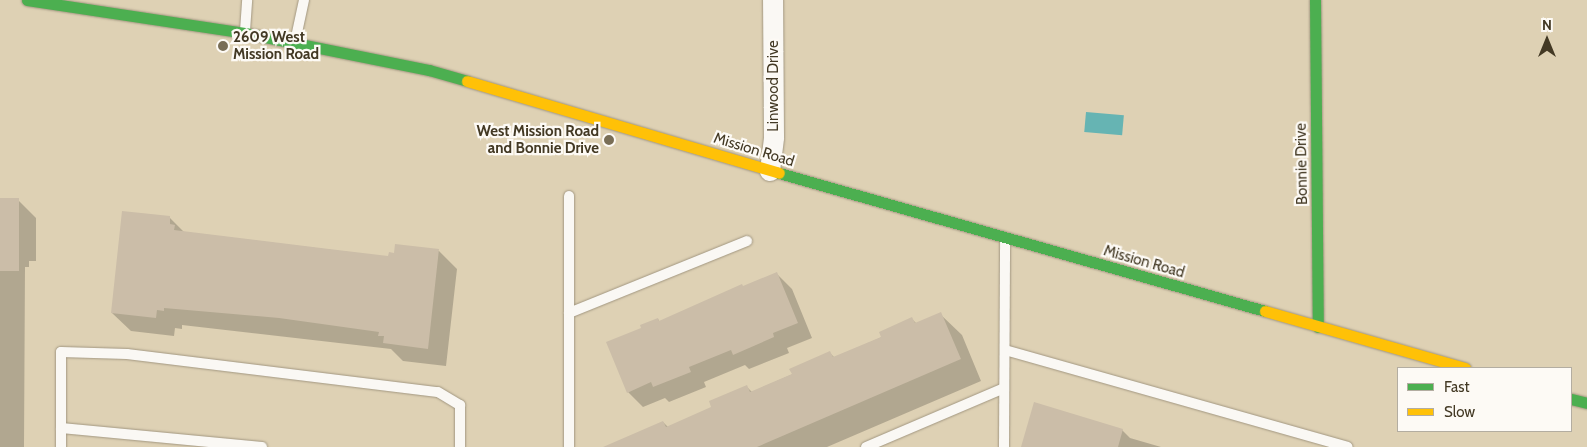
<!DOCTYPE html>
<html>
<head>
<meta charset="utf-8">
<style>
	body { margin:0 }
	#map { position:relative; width:1587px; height:447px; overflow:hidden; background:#ded1b4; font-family:Cabin,sans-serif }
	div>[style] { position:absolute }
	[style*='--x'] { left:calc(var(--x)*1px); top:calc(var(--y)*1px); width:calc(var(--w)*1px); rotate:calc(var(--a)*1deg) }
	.water>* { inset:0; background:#66b4b3; transform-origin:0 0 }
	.shadow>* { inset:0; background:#0003 }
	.building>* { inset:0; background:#cbbda8; transform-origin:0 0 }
	.roads { filter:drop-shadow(0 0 1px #a29781) drop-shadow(0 0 1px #a29781) }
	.lane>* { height:10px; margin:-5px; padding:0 5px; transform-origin:5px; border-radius:5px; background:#faf8f4 }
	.street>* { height:20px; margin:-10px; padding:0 10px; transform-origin:10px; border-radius:10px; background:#faf8f4 }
	.fast>* { height:11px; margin:-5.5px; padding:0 5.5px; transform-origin:5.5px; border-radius:5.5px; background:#4caf50 }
	.slow>* { height:11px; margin:-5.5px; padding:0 5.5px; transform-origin:5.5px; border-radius:5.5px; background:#ffc107 }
	.dots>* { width:14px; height:14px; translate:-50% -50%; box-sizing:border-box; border:2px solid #fdfaf5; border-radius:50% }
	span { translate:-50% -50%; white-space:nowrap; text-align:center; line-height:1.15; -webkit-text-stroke:4.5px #fdfaf5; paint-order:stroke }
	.poi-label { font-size:15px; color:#433924; font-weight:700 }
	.left { translate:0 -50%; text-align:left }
	.right { translate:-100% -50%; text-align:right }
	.street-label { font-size:15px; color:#433924 }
	.legend { position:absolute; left:1397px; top:367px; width:175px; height:65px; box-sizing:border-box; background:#fdfaf5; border:1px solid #b3ada1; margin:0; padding:6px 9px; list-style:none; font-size:15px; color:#433924 }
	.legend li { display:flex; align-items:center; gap:10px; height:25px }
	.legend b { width:25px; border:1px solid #b3ada1 }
	.north { position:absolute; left:1522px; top:15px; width:50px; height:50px; -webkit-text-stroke:4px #fdfaf5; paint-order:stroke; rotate:0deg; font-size:14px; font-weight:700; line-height:20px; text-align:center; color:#433924 }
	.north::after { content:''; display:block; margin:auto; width:18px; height:22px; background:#433924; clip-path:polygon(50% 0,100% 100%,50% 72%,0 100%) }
</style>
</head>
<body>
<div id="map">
	<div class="water">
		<div style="left:1086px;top:112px;width:38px;height:20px;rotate:5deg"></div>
	</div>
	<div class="shadow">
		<div style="clip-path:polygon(0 200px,18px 200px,36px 218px,36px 261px,29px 261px,29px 267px,25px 267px,24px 447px,0 447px)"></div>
		<div style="clip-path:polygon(170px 218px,184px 232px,389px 257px,439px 251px,457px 269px,446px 366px,403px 361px,391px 349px,182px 325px,182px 329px,175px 328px,174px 336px,131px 331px,112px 313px)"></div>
		<div style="clip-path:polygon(777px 274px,792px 289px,812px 338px,787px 348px,789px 353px,749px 369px,745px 365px,704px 382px,706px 387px,669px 402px,665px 398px,643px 407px,628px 392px,643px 329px,658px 319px,660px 322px)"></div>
		<div style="clip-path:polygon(940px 314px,962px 335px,981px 381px,827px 447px,619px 447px,663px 422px,668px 427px,713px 408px,746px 386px,752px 392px,793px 374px,830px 353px,835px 358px,882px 337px,912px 319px,917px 324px)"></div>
		<div style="clip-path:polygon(1122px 430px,1130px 438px,1161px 447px,1022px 447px)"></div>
	</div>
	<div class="building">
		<div style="left:0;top:198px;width:19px;height:73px"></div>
		<div style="clip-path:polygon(122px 211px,170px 216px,170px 224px,175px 225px,174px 230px,329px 249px,388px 256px,389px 252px,394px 253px,395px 244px,439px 249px,428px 349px,383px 343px,384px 336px,378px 336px,379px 332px,279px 318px,164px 308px,164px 311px,157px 310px,156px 318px,111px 313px)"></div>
		<div style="clip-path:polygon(777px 272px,798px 323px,773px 333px,774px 337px,733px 355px,731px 350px,689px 367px,691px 372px,653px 387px,651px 382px,627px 393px,606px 342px,641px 328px,640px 325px,658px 318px,659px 321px,742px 284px,743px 286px)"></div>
		<div style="clip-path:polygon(941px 312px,961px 359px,757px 447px,603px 447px,663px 421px,666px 427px,711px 407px,709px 401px,747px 385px,750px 392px,792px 374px,789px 369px,830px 351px,833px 357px,881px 337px,879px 332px,912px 317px,915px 323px)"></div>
		<div style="clip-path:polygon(1034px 402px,1123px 429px,1118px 447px,1021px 447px)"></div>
	</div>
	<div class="roads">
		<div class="lane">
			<div style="--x:245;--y:31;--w:31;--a:-86"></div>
			<div style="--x:295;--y:42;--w:43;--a:-77.9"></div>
			<div style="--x:569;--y:196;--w:251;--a:90"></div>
			<div style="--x:569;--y:313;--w:192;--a:-22"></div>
			<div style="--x:1005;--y:350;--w:356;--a:15.8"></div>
			<div style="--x:61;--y:428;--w:202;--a:5.4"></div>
			<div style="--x:61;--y:447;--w:95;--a:-90"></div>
			<div style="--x:61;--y:352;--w:66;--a:1.7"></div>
			<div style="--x:127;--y:354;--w:313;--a:7"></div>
			<div style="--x:438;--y:392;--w:26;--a:31"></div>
			<div style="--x:460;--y:405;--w:42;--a:90"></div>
			<div style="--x:866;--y:447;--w:150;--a:-23.1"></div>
			<div style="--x:1004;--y:447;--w:209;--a:-89.7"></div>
		</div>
		<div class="street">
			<div style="--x:770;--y:171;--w:34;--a:-83"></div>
			<div style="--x:774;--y:137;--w:137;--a:-90.4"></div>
		</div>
		<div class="fast">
			<div style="--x:27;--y:0;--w:220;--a:8.6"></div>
			<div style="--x:245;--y:33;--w:188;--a:11.4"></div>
			<div style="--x:429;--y:70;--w:40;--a:16"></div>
			<div style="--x:1315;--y:0;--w:327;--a:89.5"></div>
			<div style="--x:779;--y:173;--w:505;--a:15.85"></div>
			<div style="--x:1571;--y:399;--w:16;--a:14"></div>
		</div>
		<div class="slow">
			<div style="--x:467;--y:81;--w:325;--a:16.4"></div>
			<div style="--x:1265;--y:311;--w:208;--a:15.9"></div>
		</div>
	</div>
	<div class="dots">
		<div style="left:223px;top:46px;background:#796e56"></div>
		<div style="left:609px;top:140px;background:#796e56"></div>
	</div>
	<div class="poi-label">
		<span class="left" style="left:233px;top:46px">2609 West<br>Mission Road</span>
		<span class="right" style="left:599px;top:140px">West Mission Road<br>and Bonnie Drive</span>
	</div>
	<div class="street-label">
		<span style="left:774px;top:86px;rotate:-90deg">Linwood Drive</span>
		<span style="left:754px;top:150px;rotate:17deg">Mission Road</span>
		<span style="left:1302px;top:164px;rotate:-91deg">Bonnie Drive</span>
		<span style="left:1144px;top:262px;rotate:16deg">Mission Road</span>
	</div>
	<ul class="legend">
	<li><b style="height:6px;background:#4caf50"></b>Fast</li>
	<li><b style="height:6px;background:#ffc107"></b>Slow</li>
	</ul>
	<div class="north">N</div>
</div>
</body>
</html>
